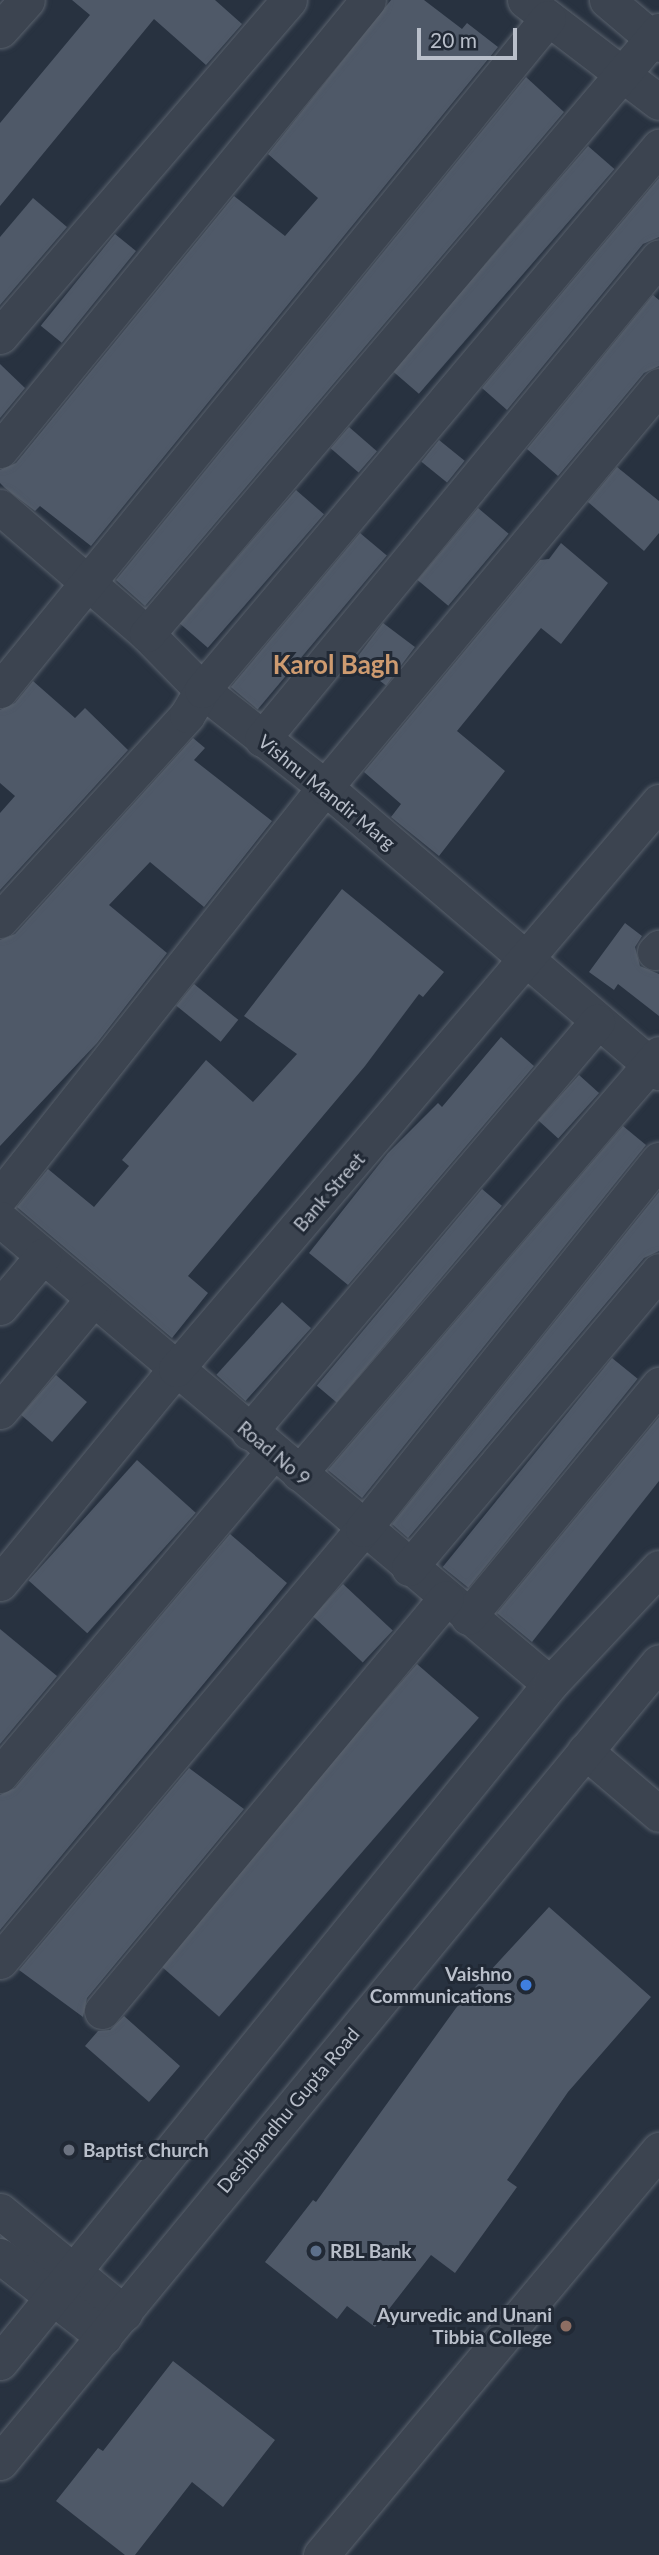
<!DOCTYPE html>
<html>
<head>
<meta charset="utf-8">
<style>
	body { margin:0 }
	#map { position:relative; width:659px; height:2555px; overflow:hidden; background:#283240; font-family:Lato,sans-serif }
	div>[style] { position:absolute }
	[style*='--x'] { left:calc(var(--x)*1px); top:calc(var(--y)*1px); width:calc(var(--w)*1px); rotate:calc(var(--a)*1deg) }
	.building>* { inset:0; background:#4f5968; transform-origin:0 0 }
	.roads { filter:drop-shadow(0 0 2px #5a626d) drop-shadow(0 0 2px #5a626d) }
	.minor>* { height:35px; margin:-17.5px; padding:0 17.5px; transform-origin:17.5px; border-radius:17.5px; background:#3c4450 }
	.dots>* { width:19px; height:19px; translate:-50% -50%; box-sizing:border-box; border:4px solid #212935; border-radius:50% }
	span { translate:-50% -50%; white-space:nowrap; text-align:center; line-height:1.15; -webkit-text-stroke:6px #212935; paint-order:stroke }
	.street-label { font-size:19px; color:#b9bfca }
	.poi-label { font-size:19px; color:#b9bfca; font-weight:700 }
	.right { translate:-100% -50%; text-align:right }
	.left { translate:0 -50%; text-align:left }
	.district-label { font-size:26px; color:#ce9b70; font-weight:700 }
	.scale { position:absolute; left:417px; top:28px; width:100px; height:32px; box-sizing:border-box; border:4px solid #b9bfca; border-top:0; padding-left:9px; font-size:21px; line-height:24px; white-space:nowrap; color:#b9bfca; -webkit-text-stroke:5px #212935; paint-order:stroke }
</style>
</head>
<body>
<div id="map">
	<div class="building">
		<div style="clip-path:polygon(72px 0,215px 0,242px 24px,206px 65px,154px 19px,0 206px,0 123px,90px 15px)"></div>
		<div style="clip-path:polygon(391px 0,424px 0,462px 29px,467px 23px,498px 47px,91px 546px,40px 506px,35px 511px,5px 488px,0 483px,0 470px,16px 463px,234px 196px,285px 236px,318px 198px,268px 154px)"></div>
		<div style="clip-path:polygon(526px 77px,564px 112px,145px 606px,116px 580px)"></div>
		<div style="left:588px;top:146px;width:35px;height:298px;rotate:41deg"></div>
		<div style="clip-path:polygon(659px 178px,659px 237px,643px 244px,507px 410px,482px 388px)"></div>
		<div style="clip-path:polygon(33px 198px,67px 227px,0 305px,0 237px)"></div>
		<div style="left:115px;top:234px;width:27px;height:118px;rotate:39deg"></div>
		<div style="clip-path:polygon(653px 295px,659px 300px,659px 366px,644px 373px,558px 476px,527px 449px)"></div>
		<div style="clip-path:polygon(0 364px,25px 388px,0 418px)"></div>
		<div style="left:349px;top:427px;width:37px;height:28px;rotate:41deg"></div>
		<div style="left:439px;top:440px;width:33px;height:28px;rotate:39deg"></div>
		<div style="clip-path:polygon(617px 467px,659px 501px,659px 533px,644px 551px,588px 502px)"></div>
		<div style="left:296px;top:490px;width:37px;height:177px;rotate:41deg"></div>
		<div style="left:478px;top:508px;width:40px;height:94px;rotate:40deg"></div>
		<div style="left:360px;top:533px;width:35px;height:201px;rotate:40deg"></div>
		<div style="clip-path:polygon(561px 543px,608px 583px,561px 644px,541px 628px,457px 731px,505px 771px,439px 856px,391px 817px,401px 804px,364px 772px,540px 560px,549px 559px)"></div>
		<div style="left:383px;top:623px;width:40px;height:48px;rotate:37deg"></div>
		<div style="clip-path:polygon(33px 681px,75px 718px,85px 708px,128px 750px,0 890px,0 813px,15px 796px,0 783px,0 710px,15px 703px)"></div>
		<div style="clip-path:polygon(193px 738px,205px 748px,194px 760px,272px 821px,204px 907px,150px 862px,109px 905px,167px 953px,97px 1043px,0 1146px,0 940px,15px 934px)"></div>
		<div style="clip-path:polygon(342px 889px,444px 972px,423px 997px,419px 994px,365px 1066px,188px 1276px,208px 1293px,172px 1338px,17px 1207px,48px 1169px,94px 1207px,129px 1166px,122px 1160px,206px 1060px,253px 1102px,297px 1054px,244px 1016px)"></div>
		<div style="clip-path:polygon(625px 923px,642px 936px,635px 947px,640px 966px,659px 974px,659px 1016px,618px 984px,614px 990px,589px 972px)"></div>
		<div style="left:194px;top:984px;width:57px;height:28px;rotate:39deg"></div>
		<div style="clip-path:polygon(501px 1037px,534px 1066px,348px 1285px,309px 1253px,388px 1153px,438px 1103px,442px 1107px)"></div>
		<div style="left:579px;top:1075px;width:27px;height:61px;rotate:42deg"></div>
		<div style="clip-path:polygon(623px 1126px,646px 1145px,362px 1498px,328px 1470px)"></div>
		<div style="left:482px;top:1189px;width:26px;height:257px;rotate:40deg"></div>
		<div style="clip-path:polygon(659px 1192px,659px 1251px,644px 1258px,408px 1538px,392px 1524px)"></div>
		<div style="left:282px;top:1302px;width:39px;height:98px;rotate:42deg"></div>
		<div style="left:612px;top:1358px;width:33px;height:269px;rotate:39deg"></div>
		<div style="left:56px;top:1375px;width:41px;height:53px;rotate:41deg"></div>
		<div style="clip-path:polygon(659px 1417px,659px 1481px,532px 1642px,497px 1613px)"></div>
		<div style="left:137px;top:1460px;width:79px;height:162px;rotate:42deg"></div>
		<div style="clip-path:polygon(230px 1534px,287px 1583px,0 1930px,0 1795px,15px 1788px)"></div>
		<div style="left:343px;top:1584px;width:68px;height:44px;rotate:43deg"></div>
		<div style="clip-path:polygon(0 1629px,57px 1676px,0 1744px)"></div>
		<div style="left:417px;top:1664px;width:82px;height:396px;rotate:41deg"></div>
		<div style="clip-path:polygon(189px 1768px,244px 1809px,87px 1998px,83px 2017px,19px 1970px)"></div>
		<div style="clip-path:polygon(549px 1907px,651px 1997px,568px 2092px,507px 2180px,517px 2187px,455px 2273px,431px 2255px,375px 2327px,347px 2306px,337px 2319px,265px 2262px,313px 2200px,316px 2202px,456px 2008px)"></div>
		<div style="clip-path:polygon(124px 2016px,180px 2066px,149px 2102px,85px 2046px,98px 2031px,110px 2030px)"></div>
		<div style="clip-path:polygon(173px 2361px,275px 2440px,223px 2507px,192px 2482px,135px 2555px,125px 2555px,56px 2501px,98px 2448px,103px 2451px)"></div>
	</div>
	<div class="roads">
		<div class="minor">
			<div style="--x:525;--y:0;--w:168;--a:37.3"></div>
			<div style="--x:607;--y:0;--w:68;--a:40.2"></div>
			<div style="--x:0;--y:30;--w:40;--a:-48"></div>
			<div style="--x:0;--y:336;--w:443;--a:-49.3"></div>
			<div style="--x:0;--y:450;--w:581;--a:-50.72"></div>
			<div style="--x:0;--y:507;--w:194;--a:40.8"></div>
			<div style="--x:147;--y:634;--w:78;--a:45.5"></div>
			<div style="--x:202;--y:690;--w:157;--a:38.3"></div>
			<div style="--x:325;--y:787;--w:439;--a:40.5"></div>
			<div style="--x:147;--y:634;--w:791;--a:-49.67"></div>
			<div style="--x:0;--y:690;--w:867;--a:-50.8"></div>
			<div style="--x:262;--y:739;--w:624;--a:-50.52"></div>
			<div style="--x:0;--y:920;--w:277;--a:-47.6"></div>
			<div style="--x:187;--y:715;--w:29;--a:-59"></div>
			<div style="--x:202;--y:690;--w:710;--a:-49.92"></div>
			<div style="--x:655;--y:952;--w:6;--a:-45"></div>
			<div style="--x:0;--y:1197;--w:523;--a:-51.6"></div>
			<div style="--x:325;--y:787;--w:522;--a:-50.21"></div>
			<div style="--x:0;--y:1219;--w:720;--a:40.21"></div>
			<div style="--x:0;--y:1307;--w:67;--a:-49.9"></div>
			<div style="--x:0;--y:1411;--w:146;--a:-50.3"></div>
			<div style="--x:249;--y:1432;--w:538;--a:-49.68"></div>
			<div style="--x:299;--y:1473;--w:552;--a:-49.33"></div>
			<div style="--x:409;--y:1568;--w:388;--a:-49.9"></div>
			<div style="--x:0;--y:1583;--w:277;--a:-50.6"></div>
			<div style="--x:176;--y:1369;--w:745;--a:-49.57"></div>
			<div style="--x:468;--y:1617;--w:301;--a:-50.5"></div>
			<div style="--x:585;--y:1751;--w:97;--a:40.4"></div>
			<div style="--x:0;--y:1775;--w:423;--a:-49.8"></div>
			<div style="--x:0;--y:1961;--w:564;--a:-49.96"></div>
			<div style="--x:363;--y:1529;--w:473;--a:-51.3"></div>
			<div style="--x:102;--y:2011;--w:537;--a:-50.21"></div>
			<div style="--x:0;--y:2211;--w:161;--a:39.4"></div>
			<div style="--x:0;--y:2256;--w:132;--a:37.9"></div>
			<div style="--x:0;--y:2362;--w:873;--a:-50.95"></div>
			<div style="--x:550;--y:1684;--w:159;--a:-46.8"></div>
			<div style="--x:0;--y:2462;--w:1036;--a:-50.52"></div>
			<div style="--x:321;--y:2555;--w:528;--a:-50.15"></div>
		</div>
	</div>
	<div class="dots">
		<div style="left:526px;top:1985px;background:#3f7fe0"></div>
		<div style="left:69px;top:2150px;background:#6b7280"></div>
		<div style="left:316px;top:2251px;background:#5c6f8a"></div>
		<div style="left:566px;top:2326px;background:#8d6e63"></div>
	</div>
	<div class="street-label">
		<span style="left:327px;top:792px;rotate:39deg">Vishnu Mandir Marg</span>
		<span style="left:329px;top:1192px;rotate:-49deg">Bank Street</span>
		<span style="left:274px;top:1453px;rotate:40deg">Road No 9</span>
		<span style="left:288px;top:2110px;rotate:-50deg">Deshbandhu Gupta Road</span>
	</div>
	<div class="poi-label">
		<span class="right" style="left:512px;top:1985px">Vaishno<br>Communications</span>
		<span class="left" style="left:83px;top:2150px">Baptist Church</span>
		<span class="left" style="left:330px;top:2251px">RBL Bank</span>
		<span class="right" style="left:552px;top:2326px">Ayurvedic and Unani<br>Tibbia College</span>
	</div>
	<div class="district-label">
		<span style="left:336px;top:665px">Karol Bagh</span>
	</div>
	<div class="scale">20 m</div>
</div>
</body>
</html>
